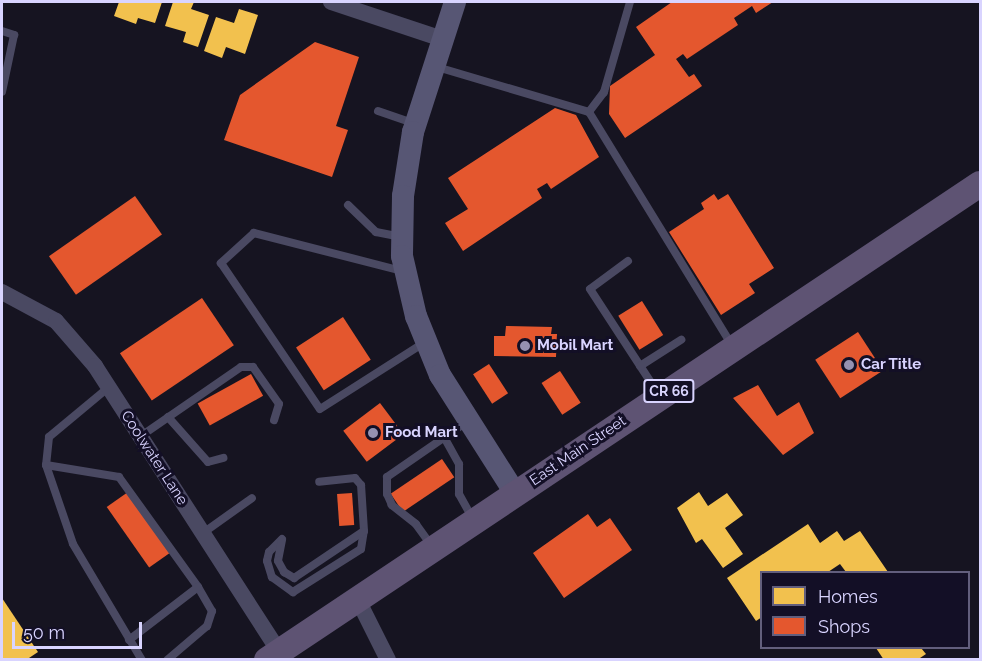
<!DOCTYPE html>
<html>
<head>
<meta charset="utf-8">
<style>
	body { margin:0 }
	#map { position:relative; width:982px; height:661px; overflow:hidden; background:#161421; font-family:Raleway,sans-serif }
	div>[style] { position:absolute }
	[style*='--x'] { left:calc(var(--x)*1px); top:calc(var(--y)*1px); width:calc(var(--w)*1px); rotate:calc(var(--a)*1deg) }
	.homes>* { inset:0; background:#f2c14e }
	.shops>* { inset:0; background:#e4572e; transform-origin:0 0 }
	.service>* { height:8px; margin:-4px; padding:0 4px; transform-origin:4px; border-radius:4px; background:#4a4962 }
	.minor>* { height:16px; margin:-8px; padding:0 8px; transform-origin:8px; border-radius:8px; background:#4a4962 }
	.secondary>* { height:22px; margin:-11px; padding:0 11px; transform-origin:11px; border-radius:11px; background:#575674 }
	.primary>* { height:26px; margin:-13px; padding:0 13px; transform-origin:13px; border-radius:13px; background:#5e5373 }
	.dots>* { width:16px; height:16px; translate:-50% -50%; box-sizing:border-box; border:3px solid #130f26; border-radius:50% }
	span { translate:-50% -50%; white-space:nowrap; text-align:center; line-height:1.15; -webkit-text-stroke:6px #130f26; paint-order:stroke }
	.shield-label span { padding:2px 4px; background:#130f26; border:2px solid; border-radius:4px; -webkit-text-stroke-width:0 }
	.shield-label { font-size:14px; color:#d9d4ff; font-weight:700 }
	.poi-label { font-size:15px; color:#d9d4ff; font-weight:700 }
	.left { translate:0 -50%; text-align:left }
	.street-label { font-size:15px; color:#d9d4ff }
	.frame { position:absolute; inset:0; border:3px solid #d9d4ff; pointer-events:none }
	.legend { position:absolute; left:760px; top:571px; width:210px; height:78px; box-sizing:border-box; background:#130f26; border:2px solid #625e7d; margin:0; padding:8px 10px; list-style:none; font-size:18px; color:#d9d4ff }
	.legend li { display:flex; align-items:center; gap:12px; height:30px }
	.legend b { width:30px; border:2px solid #625e7d }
	.scale { position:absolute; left:12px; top:622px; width:130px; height:27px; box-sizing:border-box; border:3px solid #d9d4ff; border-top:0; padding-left:8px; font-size:18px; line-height:21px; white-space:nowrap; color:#d9d4ff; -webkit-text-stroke:4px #130f26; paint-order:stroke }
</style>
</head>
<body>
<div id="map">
	<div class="homes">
		<div style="clip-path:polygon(119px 2px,162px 2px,155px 23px,138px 18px,136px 24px,114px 16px)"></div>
		<div style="clip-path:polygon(173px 2px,194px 2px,191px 9px,209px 15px,198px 47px,183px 42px,186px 32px,165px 26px)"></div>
		<div style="clip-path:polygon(239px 9px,258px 15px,245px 54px,226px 47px,222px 58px,204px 51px,216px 17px,234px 23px)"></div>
		<div style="clip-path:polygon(699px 492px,708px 506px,727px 493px,743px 515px,725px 528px,743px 554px,723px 568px,702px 539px,696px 543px,677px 508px)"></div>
		<div style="clip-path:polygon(808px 524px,820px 543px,837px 531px,844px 541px,860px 531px,888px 572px,846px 572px,840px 564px,828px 572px,762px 572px,762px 617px,756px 621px,727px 578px)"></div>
		<div style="clip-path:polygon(2px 598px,38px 652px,26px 660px,2px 660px)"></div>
		<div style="clip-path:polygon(876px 648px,921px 648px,926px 654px,917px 660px,884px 660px)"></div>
	</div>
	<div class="shops">
		<div style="clip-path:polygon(672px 2px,773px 2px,756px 13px,752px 6px,734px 18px,738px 25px,687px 59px,683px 54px,676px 59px,689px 77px,694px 74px,702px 86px,625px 138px,609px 114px,610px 86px,655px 55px,636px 27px)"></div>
		<div style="clip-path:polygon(315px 42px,359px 57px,336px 126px,348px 130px,332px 177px,224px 140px,240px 95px)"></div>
		<div style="clip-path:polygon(555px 108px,576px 115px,599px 157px,551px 189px,547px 183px,537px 189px,542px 198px,463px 251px,445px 223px,468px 209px,448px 178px)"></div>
		<div style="clip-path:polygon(714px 194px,718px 200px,728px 194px,774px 268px,749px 284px,755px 293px,721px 315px,669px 232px,704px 209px,701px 203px)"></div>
		<div style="left:135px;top:196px;width:47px;height:105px;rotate:55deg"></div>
		<div style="left:202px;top:298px;width:57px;height:99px;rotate:56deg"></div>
		<div style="left:642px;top:301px;width:40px;height:28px;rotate:58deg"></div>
		<div style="left:343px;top:317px;width:51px;height:56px;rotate:57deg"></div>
		<div style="clip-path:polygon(506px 326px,552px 327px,551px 334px,557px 334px,556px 357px,494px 356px,494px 336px,505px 336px)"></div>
		<div style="left:858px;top:332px;width:46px;height:51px;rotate:57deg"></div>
		<div style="left:489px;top:364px;width:35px;height:19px;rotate:57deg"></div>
		<div style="left:560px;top:371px;width:38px;height:22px;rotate:57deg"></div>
		<div style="left:251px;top:374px;width:25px;height:61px;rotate:61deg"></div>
		<div style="clip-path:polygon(758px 385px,777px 416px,799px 402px,814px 433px,783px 455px,733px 398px)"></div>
		<div style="left:380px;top:403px;width:39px;height:46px;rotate:53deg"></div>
		<div style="left:442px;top:459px;width:22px;height:62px;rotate:56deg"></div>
		<div style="left:128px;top:492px;width:74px;height:26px;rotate:55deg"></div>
		<div style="left:352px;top:493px;width:32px;height:15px;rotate:86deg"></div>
		<div style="clip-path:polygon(588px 514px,597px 527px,610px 518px,632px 550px,564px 598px,533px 553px)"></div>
	</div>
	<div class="service">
		<div style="--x:630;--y:2;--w:94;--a:106.1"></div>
		<div style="--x:604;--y:92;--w:25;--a:127"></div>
		<div style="--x:589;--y:112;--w:276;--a:58.5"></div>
		<div style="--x:2;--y:31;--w:13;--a:18"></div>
		<div style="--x:14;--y:35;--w:58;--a:101.9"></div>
		<div style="--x:437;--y:67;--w:159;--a:16.5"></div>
		<div style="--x:378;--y:111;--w:40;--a:18.9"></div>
		<div style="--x:348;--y:205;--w:39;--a:44"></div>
		<div style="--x:376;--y:232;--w:26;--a:11"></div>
		<div style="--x:628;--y:261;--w:47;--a:143.6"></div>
		<div style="--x:590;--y:289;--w:126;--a:56.9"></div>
		<div style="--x:402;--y:271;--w:153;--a:-165.6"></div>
		<div style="--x:254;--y:233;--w:45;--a:137.7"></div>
		<div style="--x:221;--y:263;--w:176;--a:55.9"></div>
		<div style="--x:320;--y:409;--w:125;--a:-32.5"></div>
		<div style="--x:640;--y:366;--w:49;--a:-32.4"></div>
		<div style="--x:109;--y:387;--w:78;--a:140.2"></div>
		<div style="--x:49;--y:437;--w:28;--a:96"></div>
		<div style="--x:46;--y:465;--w:83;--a:71.1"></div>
		<div style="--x:73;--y:544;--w:135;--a:59.3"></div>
		<div style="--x:168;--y:417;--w:60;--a:48.4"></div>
		<div style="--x:208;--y:462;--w:16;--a:-15"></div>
		<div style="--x:141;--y:436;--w:121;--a:-34.6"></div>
		<div style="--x:241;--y:367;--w:12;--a:0"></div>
		<div style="--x:253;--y:367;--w:45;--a:54.9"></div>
		<div style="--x:279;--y:404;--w:17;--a:107"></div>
		<div style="--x:444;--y:437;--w:31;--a:61"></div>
		<div style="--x:459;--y:464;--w:30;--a:90"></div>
		<div style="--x:459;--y:494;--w:29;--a:61"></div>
		<div style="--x:46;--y:465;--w:74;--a:9.3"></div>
		<div style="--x:119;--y:477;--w:135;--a:54.3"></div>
		<div style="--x:198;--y:587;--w:28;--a:60"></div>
		<div style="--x:212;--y:611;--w:16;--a:108"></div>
		<div style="--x:207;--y:626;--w:52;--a:139.6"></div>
		<div style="--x:203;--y:533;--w:60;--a:-35.5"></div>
		<div style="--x:282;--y:539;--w:18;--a:135"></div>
		<div style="--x:269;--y:552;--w:9;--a:103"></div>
		<div style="--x:267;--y:561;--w:17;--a:73"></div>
		<div style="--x:272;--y:577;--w:26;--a:36"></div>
		<div style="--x:293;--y:592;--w:80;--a:-32.3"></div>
		<div style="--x:361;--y:549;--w:18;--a:-81"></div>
		<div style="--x:364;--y:531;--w:46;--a:-93.7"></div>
		<div style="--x:361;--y:485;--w:9;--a:-131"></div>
		<div style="--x:355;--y:478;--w:36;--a:174"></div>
		<div style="--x:282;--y:540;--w:21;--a:101"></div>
		<div style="--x:278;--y:561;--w:13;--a:61"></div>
		<div style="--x:284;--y:572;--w:12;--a:31"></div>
		<div style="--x:294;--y:578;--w:84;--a:-33.9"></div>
		<div style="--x:431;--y:545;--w:26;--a:-126"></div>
		<div style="--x:416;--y:524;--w:31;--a:-142"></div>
		<div style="--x:392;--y:505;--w:12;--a:-114"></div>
		<div style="--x:387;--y:494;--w:17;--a:-90"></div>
		<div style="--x:387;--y:477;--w:98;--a:-34.7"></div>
		<div style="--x:129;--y:640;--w:87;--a:-37.5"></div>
	</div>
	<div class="minor">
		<div style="--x:331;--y:2;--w:117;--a:18.4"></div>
		<div style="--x:2;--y:292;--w:61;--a:28.2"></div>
		<div style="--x:56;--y:321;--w:60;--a:49.1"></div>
		<div style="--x:95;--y:366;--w:339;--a:57.2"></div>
		<div style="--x:358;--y:600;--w:67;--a:63.4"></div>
	</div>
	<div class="secondary">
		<div style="--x:455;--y:2;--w:137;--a:107.9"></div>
		<div style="--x:413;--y:132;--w:65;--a:98.9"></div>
		<div style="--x:403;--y:196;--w:60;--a:91"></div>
		<div style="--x:402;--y:256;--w:62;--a:76.9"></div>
		<div style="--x:416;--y:316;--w:64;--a:67.9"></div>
		<div style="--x:440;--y:375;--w:140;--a:57.6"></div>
	</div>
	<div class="primary">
		<div style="--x:267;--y:660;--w:857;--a:-33.73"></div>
	</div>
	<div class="dots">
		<div style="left:525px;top:346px;background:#9591b1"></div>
		<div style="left:849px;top:365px;background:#9591b1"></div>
		<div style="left:373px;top:433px;background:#9591b1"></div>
	</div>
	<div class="shield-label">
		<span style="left:669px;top:391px">CR 66</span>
	</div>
	<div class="poi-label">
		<span class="left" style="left:537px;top:346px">Mobil Mart</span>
		<span class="left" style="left:861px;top:365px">Car Title</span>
		<span class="left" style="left:385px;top:433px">Food Mart</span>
	</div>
	<div class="street-label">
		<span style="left:578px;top:451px;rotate:-34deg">East Main Street</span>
		<span style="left:154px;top:458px;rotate:57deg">Coolwater Lane</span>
	</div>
	<div class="frame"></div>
	<ul class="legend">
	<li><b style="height:16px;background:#f2c14e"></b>Homes</li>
	<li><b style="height:16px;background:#e4572e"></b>Shops</li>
	</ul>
	<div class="scale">50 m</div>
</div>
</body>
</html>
